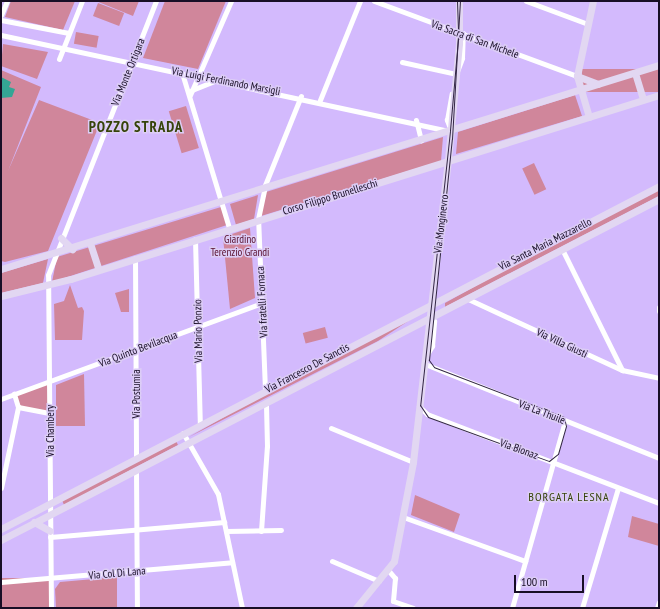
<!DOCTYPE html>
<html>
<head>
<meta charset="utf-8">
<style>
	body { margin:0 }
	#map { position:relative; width:660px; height:609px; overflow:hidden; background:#d3bafd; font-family:"PT Sans Narrow",sans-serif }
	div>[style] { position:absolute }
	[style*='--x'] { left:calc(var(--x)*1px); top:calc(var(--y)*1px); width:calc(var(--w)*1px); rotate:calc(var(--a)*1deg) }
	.green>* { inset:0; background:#d0869b; transform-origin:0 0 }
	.water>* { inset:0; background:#34a595 }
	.street>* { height:5px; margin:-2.5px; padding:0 2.5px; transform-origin:2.5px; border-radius:2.5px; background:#fff }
	.secondary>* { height:7px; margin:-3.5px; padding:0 3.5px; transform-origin:3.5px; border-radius:3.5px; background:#e2d7f2 }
	.tram>* { height:1px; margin:-0.5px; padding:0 0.5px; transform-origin:0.5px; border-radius:0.5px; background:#322644 }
	span { translate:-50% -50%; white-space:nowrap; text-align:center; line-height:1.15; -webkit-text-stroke:3px #dccdf6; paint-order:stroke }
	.street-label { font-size:11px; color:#180e26 }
	.park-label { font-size:11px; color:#560d2b }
	.neighbourhood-label { font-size:12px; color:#364309; letter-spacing:1px }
	.district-label { font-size:15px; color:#364309; font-weight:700; letter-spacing:1px }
	.frame { position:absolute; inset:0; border:2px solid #180e26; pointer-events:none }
	.scale { position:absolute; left:514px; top:575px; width:70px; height:18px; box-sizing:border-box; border:2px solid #180e26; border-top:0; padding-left:5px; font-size:12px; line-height:14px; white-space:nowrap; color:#180e26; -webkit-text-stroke:3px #dccdf6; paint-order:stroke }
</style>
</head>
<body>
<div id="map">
	<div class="green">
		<div style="clip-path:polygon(11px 1px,75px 1px,63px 30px,5px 17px)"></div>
		<div style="clip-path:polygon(96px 1px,139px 1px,133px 16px)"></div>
		<div style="clip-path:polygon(165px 1px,226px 1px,198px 69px,143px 58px)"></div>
		<div style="left:98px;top:3px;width:28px;height:14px;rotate:21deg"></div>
		<div style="left:76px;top:32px;width:23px;height:12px;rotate:10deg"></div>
		<div style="clip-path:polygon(3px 44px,48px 52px,37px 79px,1px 66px)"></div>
		<div style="left:659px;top:69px;width:23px;height:77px;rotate:90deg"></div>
		<div style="clip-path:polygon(1px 70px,41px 87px,8px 171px,39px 100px,100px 123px,48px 251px,5px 262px,1px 261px)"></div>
		<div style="clip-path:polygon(575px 95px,582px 116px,456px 154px,458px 132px)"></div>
		<div style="left:186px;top:106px;width:44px;height:18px;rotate:73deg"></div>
		<div style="clip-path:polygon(443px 137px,441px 161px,261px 216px,266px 192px)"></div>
		<div style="left:534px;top:163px;width:29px;height:13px;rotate:65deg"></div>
		<div style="clip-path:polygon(659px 190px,659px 196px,445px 307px,445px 303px,510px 267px)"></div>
		<div style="clip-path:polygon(258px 195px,254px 219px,236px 225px,230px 204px)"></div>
		<div style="clip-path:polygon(221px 207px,227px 225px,52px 282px,57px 257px)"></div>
		<div style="clip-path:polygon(250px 228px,255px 298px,230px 309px,223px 237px)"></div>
		<div style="clip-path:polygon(48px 259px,43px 283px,1px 293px,1px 273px)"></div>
		<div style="clip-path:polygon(70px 285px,78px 308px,82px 307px,84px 311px,82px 340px,55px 340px,54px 304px,64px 301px)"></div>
		<div style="clip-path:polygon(129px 289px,129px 312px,121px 312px,115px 293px)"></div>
		<div style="clip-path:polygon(419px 314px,378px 341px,189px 437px,231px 413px)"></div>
		<div style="left:325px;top:327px;width:11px;height:23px;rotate:75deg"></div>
		<div style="clip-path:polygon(84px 374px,85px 426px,56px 426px,56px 385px)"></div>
		<div style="clip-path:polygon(50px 381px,50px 413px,18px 407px,14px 394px)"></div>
		<div style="clip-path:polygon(176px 441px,178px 445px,64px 505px,62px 500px)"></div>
		<div style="clip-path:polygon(415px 495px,460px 514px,454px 532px,411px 515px)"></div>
		<div style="clip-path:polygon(632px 516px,659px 524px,659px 546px,628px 537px)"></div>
		<div style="clip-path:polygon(117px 577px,117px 608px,56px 608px,55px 589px,60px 582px)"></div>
		<div style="left:51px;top:578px;width:30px;height:50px;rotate:90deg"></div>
	</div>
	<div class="water">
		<div style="clip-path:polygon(1px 77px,11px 82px,9px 87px,15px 89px,12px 97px,1px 98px)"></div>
	</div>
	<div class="street">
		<div style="--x:374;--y:1;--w:216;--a:20.3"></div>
		<div style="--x:526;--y:1;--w:66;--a:20.4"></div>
		<div style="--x:1;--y:15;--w:15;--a:-67"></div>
		<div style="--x:1;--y:20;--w:69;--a:10.8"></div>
		<div style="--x:1;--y:35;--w:459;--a:12.1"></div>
		<div style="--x:59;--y:59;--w:62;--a:-68.4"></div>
		<div style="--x:402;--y:62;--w:55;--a:12.5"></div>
		<div style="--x:456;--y:74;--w:17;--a:-69"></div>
		<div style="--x:462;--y:58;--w:25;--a:-88"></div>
		<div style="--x:182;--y:73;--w:162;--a:73.1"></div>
		<div style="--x:192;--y:90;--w:27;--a:-22"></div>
		<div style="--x:190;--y:95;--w:103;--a:-66.4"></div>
		<div style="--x:320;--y:100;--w:107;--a:-68"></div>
		<div style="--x:416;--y:120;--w:21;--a:76"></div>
		<div style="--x:450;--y:128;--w:9;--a:-111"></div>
		<div style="--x:447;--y:120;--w:27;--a:-80"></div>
		<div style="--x:195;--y:239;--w:185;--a:88.5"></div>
		<div style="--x:562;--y:249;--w:135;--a:63.6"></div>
		<div style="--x:135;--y:258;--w:200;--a:89.7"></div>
		<div style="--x:468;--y:299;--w:170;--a:24.8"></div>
		<div style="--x:622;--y:370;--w:38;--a:12"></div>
		<div style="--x:659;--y:307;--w:4;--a:90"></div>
		<div style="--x:426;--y:356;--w:12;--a:-59"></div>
		<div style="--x:432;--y:346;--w:25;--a:-85"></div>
		<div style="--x:434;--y:321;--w:4;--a:-135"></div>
		<div style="--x:425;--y:364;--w:252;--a:21.9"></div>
		<div style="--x:265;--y:390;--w:171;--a:-92.3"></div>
		<div style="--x:258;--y:219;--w:35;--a:-78"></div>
		<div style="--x:265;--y:185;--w:96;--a:-68"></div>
		<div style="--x:1;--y:399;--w:278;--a:-20.2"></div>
		<div style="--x:419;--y:406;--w:11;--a:45"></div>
		<div style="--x:427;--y:414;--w:248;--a:21"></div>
		<div style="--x:18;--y:407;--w:33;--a:11"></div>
		<div style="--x:331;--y:428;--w:89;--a:22.5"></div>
		<div style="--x:183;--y:433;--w:70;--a:60.2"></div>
		<div style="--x:218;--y:494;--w:116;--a:78.1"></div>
		<div style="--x:136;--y:471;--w:137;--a:89.6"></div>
		<div style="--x:1;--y:488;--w:83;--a:-78.1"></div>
		<div style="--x:18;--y:407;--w:14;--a:-107"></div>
		<div style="--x:403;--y:517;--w:130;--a:19.8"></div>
		<div style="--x:226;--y:531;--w:55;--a:-1"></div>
		<div style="--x:261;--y:531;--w:85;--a:-86"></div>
		<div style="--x:267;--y:446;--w:42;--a:-91.4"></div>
		<div style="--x:50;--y:537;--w:175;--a:-4.9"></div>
		<div style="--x:332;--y:561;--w:51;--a:23.1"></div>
		<div style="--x:388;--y:570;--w:11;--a:49"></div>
		<div style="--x:395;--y:578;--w:23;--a:95"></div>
		<div style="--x:393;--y:601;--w:21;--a:19"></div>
		<div style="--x:1;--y:582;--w:232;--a:-4.9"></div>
		<div style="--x:51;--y:608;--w:333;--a:-90.5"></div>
		<div style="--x:48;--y:275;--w:295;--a:-68.5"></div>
		<div style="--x:512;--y:608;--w:194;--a:-74.2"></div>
		<div style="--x:582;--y:608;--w:125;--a:-73.3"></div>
		<div style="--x:657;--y:608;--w:6;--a:-72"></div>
	</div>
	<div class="secondary">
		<div style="--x:635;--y:73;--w:27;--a:73"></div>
		<div style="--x:577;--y:76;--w:22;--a:21"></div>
		<div style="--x:589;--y:117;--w:43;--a:-106.3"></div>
		<div style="--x:577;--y:76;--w:77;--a:-78"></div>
		<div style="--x:61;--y:238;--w:16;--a:45"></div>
		<div style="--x:90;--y:243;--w:28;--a:72"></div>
		<div style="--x:1;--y:269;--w:689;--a:-17.23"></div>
		<div style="--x:1;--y:296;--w:72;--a:-13.7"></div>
		<div style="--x:71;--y:279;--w:616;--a:-17.38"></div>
		<div style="--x:34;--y:522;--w:18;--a:29"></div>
		<div style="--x:1;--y:529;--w:742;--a:-27.53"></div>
		<div style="--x:1;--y:540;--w:741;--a:-27.39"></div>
		<div style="--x:356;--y:608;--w:60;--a:-51"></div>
		<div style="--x:394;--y:561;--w:101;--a:-79.1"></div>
		<div style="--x:413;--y:462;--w:304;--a:-83.4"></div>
		<div style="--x:448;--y:160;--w:118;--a:-84.6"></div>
		<div style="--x:459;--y:43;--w:42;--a:-90"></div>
	</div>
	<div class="tram">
		<div style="--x:457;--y:1;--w:38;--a:88"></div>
		<div style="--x:458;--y:39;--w:92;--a:95"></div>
		<div style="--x:450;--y:131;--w:276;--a:96.2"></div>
		<div style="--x:420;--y:405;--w:14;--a:56"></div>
		<div style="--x:428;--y:417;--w:129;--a:20"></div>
		<div style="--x:549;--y:461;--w:11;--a:-38"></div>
		<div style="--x:558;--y:454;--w:29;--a:-74"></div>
		<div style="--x:566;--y:426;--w:9;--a:-103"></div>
		<div style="--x:564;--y:417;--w:139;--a:-159"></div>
		<div style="--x:434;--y:367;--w:9;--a:-126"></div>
		<div style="--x:429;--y:360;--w:222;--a:-84.1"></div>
		<div style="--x:452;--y:139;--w:138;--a:-86.7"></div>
	</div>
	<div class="street-label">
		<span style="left:475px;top:39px;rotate:20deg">Via Sacra di San Michele</span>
		<span style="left:128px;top:72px;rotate:-68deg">Via Monte Ortigara</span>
		<span style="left:226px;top:81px;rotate:11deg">Via Luigi Ferdinando Marsigli</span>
		<span style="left:330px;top:197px;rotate:-17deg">Corso Filippo Brunelleschi</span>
		<span style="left:441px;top:224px;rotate:-83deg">Via Monginevro</span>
		<span style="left:545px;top:244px;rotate:-27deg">Via Santa Maria Mazzarello</span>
		<span style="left:262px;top:302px;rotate:-93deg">Via fratelli Fornaca</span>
		<span style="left:198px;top:331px;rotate:-91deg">Via Mario Ponzio</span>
		<span style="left:562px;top:343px;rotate:25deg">Via Villa Giusti</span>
		<span style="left:138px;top:349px;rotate:-21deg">Via Quinto Bevilacqua</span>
		<span style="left:307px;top:368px;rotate:-28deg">Via Francesco De Sanctis</span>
		<span style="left:136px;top:394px;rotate:-90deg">Via Postumia</span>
		<span style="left:542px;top:412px;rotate:21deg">Via La Thuile</span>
		<span style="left:50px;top:431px;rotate:-90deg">Via Chambery</span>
		<span style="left:519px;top:449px;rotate:20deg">Via Bionaz</span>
		<span style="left:117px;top:573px;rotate:-5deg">Via Col Di Lana</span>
	</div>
	<div class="park-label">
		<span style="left:240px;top:246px">Giardino<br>Terenzio Grandi</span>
	</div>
	<div class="neighbourhood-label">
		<span style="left:569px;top:497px">BORGATA LESNA</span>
	</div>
	<div class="district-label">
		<span style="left:136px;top:127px">POZZO STRADA</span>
	</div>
	<div class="frame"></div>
	<div class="scale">100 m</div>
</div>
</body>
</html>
